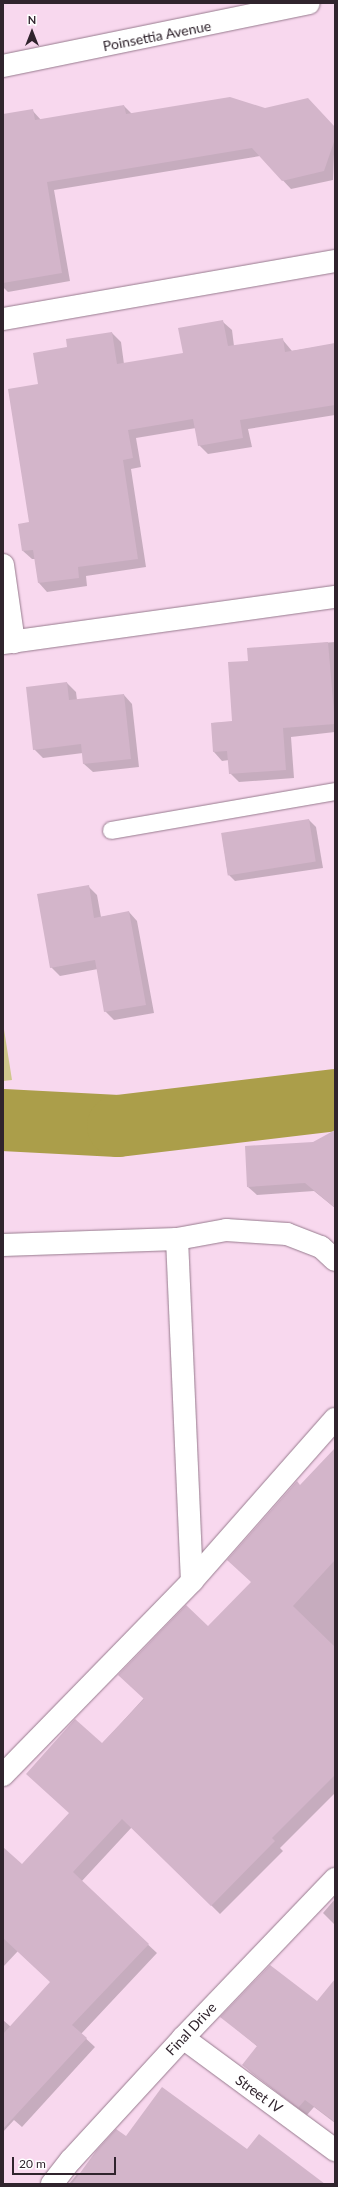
<!DOCTYPE html>
<html>
<head>
<meta charset="utf-8">
<style>
	body { margin:0 }
	#map { position:relative; width:338px; height:2187px; overflow:hidden; background:#f8d8ee; font-family:Lato,sans-serif }
	div>[style] { position:absolute }
	[style*='--x'] { left:calc(var(--x)*1px); top:calc(var(--y)*1px); width:calc(var(--w)*1px); rotate:calc(var(--a)*1deg) }
	.green>* { inset:0; background:#d0c78d }
	.shadow>* { inset:0; background:#0003 }
	.river>* { height:62px; margin:-31px; padding:0 31px; transform-origin:31px; border-radius:31px; background:#ab9e4a }
	.building>* { inset:0; background:#d3b5ca; transform-origin:0 0 }
	.roads { filter:drop-shadow(0 0 1px #977b8e) drop-shadow(0 0 1px #977b8e) }
	.lane>* { height:17px; margin:-8.5px; padding:0 8.5px; transform-origin:8.5px; border-radius:8.5px; background:#fff }
	.street>* { height:22px; margin:-11px; padding:0 11px; transform-origin:11px; border-radius:11px; background:#fff }
	.secondary>* { height:22px; margin:-11px; padding:0 11px; transform-origin:11px; border-radius:11px; background:#fff }
	span { translate:-50% -50%; white-space:nowrap; text-align:center; line-height:1.15; -webkit-text-stroke:3px #fff; paint-order:stroke }
	.street-label { font-size:14px; color:#30242d }
	.frame { position:absolute; inset:0; border:4px solid #30242d; pointer-events:none }
	.north { position:absolute; left:12px; top:12px; width:40px; height:40px; -webkit-text-stroke:3px #fff; paint-order:stroke; rotate:0deg; font-size:11px; font-weight:700; line-height:16px; text-align:center; color:#30242d }
	.north::after { content:''; display:block; margin:auto; width:14px; height:18px; background:#30242d; clip-path:polygon(50% 0,100% 100%,50% 72%,0 100%) }
	.scale { position:absolute; left:12px; top:2157px; width:104px; height:18px; box-sizing:border-box; border:2px solid #30242d; border-top:0; padding-left:5px; font-size:12px; line-height:14px; white-space:nowrap; color:#30242d; -webkit-text-stroke:3px #fff; paint-order:stroke }
</style>
</head>
<body>
<div id="map">
	<div class="green">
		<div style="clip-path:polygon(3px 1023px,12px 1080px,3px 1081px)"></div>
	</div>
	<div class="shadow">
		<div style="clip-path:polygon(124px 106px,132px 114px,265px 109px,335px 128px,333px 180px,291px 189px,260px 156px,54px 190px,70px 281px,8px 292px,3px 287px,3px 115px,32px 110px,41px 120px)"></div>
		<div style="clip-path:polygon(223px 322px,232px 330px,234px 346px,282px 339px,292px 351px,335px 344px,335px 415px,248px 429px,252px 447px,208px 454px,199px 445px,196px 428px,136px 438px,141px 467px,131px 469px,146px 567px,86px 576px,87px 586px,47px 592px,39px 583px,35px 559px,32px 559px,23px 551px,30px 523px,40px 385px,68px 348px,112px 333px,121px 342px,124px 364px,184px 354px)"></div>
		<div style="clip-path:polygon(335px 642px,335px 732px,291px 737px,294px 778px,239px 782px,230px 773px,229px 760px,222px 761px,214px 752px,212px 723px,233px 722px,249px 662px,248px 649px)"></div>
		<div style="clip-path:polygon(67px 683px,76px 692px,77px 700px,124px 695px,132px 704px,139px 767px,93px 772px,84px 764px,83px 753px,43px 758px,34px 749px)"></div>
		<div style="clip-path:polygon(309px 820px,316px 827px,323px 868px,235px 881px,228px 874px,222px 834px)"></div>
		<div style="clip-path:polygon(88px 886px,97px 895px,101px 917px,129px 912px,137px 921px,154px 1013px,114px 1020px,105px 1011px,98px 969px,60px 976px,51px 967px)"></div>
		<div style="clip-path:polygon(335px 1131px,335px 1208px,314px 1191px,257px 1195px,248px 1187px)"></div>
		<div style="clip-path:polygon(335px 1450px,335px 1793px,280px 1848px,283px 1851px,220px 1914px,132px 1827px,81px 1882px,157px 1953px,81px 2034px,95px 2047px,22px 2127px,14px 2120px,3px 2132px,3px 2020px,11px 2027px,51px 1982px,18px 1951px,3px 1967px,3px 1849px,22px 1865px,70px 1813px,102px 1744px,208px 1628px,252px 1583px,300px 1486px)"></div>
		<div style="clip-path:polygon(335px 1899px,335px 1925px,323px 1913px)"></div>
		<div style="clip-path:polygon(335px 1980px,335px 2123px,314px 2107px,307px 2115px,252px 2073px,244px 2065px,258px 2047px,222px 2017px,317px 2003px)"></div>
		<div style="clip-path:polygon(126px 2138px,247px 2150px,323px 2184px,69px 2184px,78px 2173px,80px 2174px)"></div>
	</div>
	<div class="river">
		<div style="--x:3;--y:1120;--w:115;--a:3"></div>
		<div style="--x:118;--y:1126;--w:219;--a:-6.8"></div>
	</div>
	<div class="building">
		<div style="clip-path:polygon(230px 97px,265px 108px,308px 98px,335px 127px,335px 139px,324px 171px,282px 181px,252px 148px,47px 182px,62px 273px,3px 283px,3px 114px,33px 109px,35px 120px,124px 105px,126px 114px)"></div>
		<div style="clip-path:polygon(223px 320px,228px 346px,283px 338px,285px 352px,335px 343px,335px 405px,240px 420px,243px 438px,198px 446px,193px 419px,128px 430px,133px 458px,123px 460px,138px 559px,78px 567px,79px 578px,38px 583px,33px 550px,22px 551px,18px 524px,29px 522px,8px 389px,38px 384px,33px 353px,67px 347px,66px 339px,112px 332px,117px 364px,183px 353px,178px 328px)"></div>
		<div style="clip-path:polygon(328px 642px,335px 724px,283px 728px,286px 770px,229px 774px,227px 751px,213px 752px,211px 723px,232px 721px,228px 662px,248px 661px,247px 648px)"></div>
		<div style="clip-path:polygon(67px 682px,69px 700px,124px 694px,131px 759px,83px 764px,81px 744px,33px 750px,26px 687px)"></div>
		<div style="left:309px;top:819px;width:43px;height:89px;rotate:81deg"></div>
		<div style="clip-path:polygon(89px 885px,94px 918px,129px 911px,146px 1005px,104px 1012px,95px 960px,50px 968px,37px 894px)"></div>
		<div style="clip-path:polygon(335px 1130px,335px 1208px,305px 1183px,247px 1187px,245px 1146px,313px 1142px)"></div>
		<div style="clip-path:polygon(335px 1448px,335px 1560px,293px 1606px,335px 1647px,335px 1775px,272px 1838px,275px 1841px,211px 1906px,122px 1819px,73px 1872px,149px 1944px,72px 2025px,87px 2038px,3px 2129px,3px 2034px,50px 1982px,3px 1938px,3px 1847px,22px 1864px,69px 1813px,26px 1774px,75px 1719px,102px 1743px,144px 1699px,118px 1675px,186px 1605px,208px 1626px,251px 1582px,227px 1560px,297px 1481px,300px 1485px)"></div>
		<div style="clip-path:polygon(270px 1965px,317px 2001px,335px 1979px,335px 2122px,305px 2100px,298px 2108px,242px 2065px,257px 2046px,220px 2017px)"></div>
		<div style="clip-path:polygon(162px 2087px,247px 2149px,259px 2134px,325px 2184px,72px 2184px,96px 2151px,116px 2129px,126px 2136px)"></div>
	</div>
	<div class="roads">
		<div class="lane">
			<div style="--x:111;--y:830;--w:227;--a:-9.9"></div>
		</div>
		<div class="street">
			<div style="--x:3;--y:319;--w:337;--a:-9.9"></div>
			<div style="--x:3;--y:565;--w:78;--a:81.9"></div>
			<div style="--x:3;--y:643;--w:335;--a:-7.9"></div>
			<div style="--x:177;--y:1239;--w:342;--a:87.5"></div>
			<div style="--x:3;--y:1245;--w:174;--a:-2"></div>
			<div style="--x:177;--y:1239;--w:50;--a:-10.4"></div>
			<div style="--x:226;--y:1230;--w:61;--a:3.8"></div>
			<div style="--x:287;--y:1234;--w:36;--a:21"></div>
			<div style="--x:321;--y:1247;--w:19;--a:43"></div>
			<div style="--x:3;--y:1775;--w:271;--a:-45.7"></div>
			<div style="--x:192;--y:1581;--w:216;--a:-48.6"></div>
			<div style="--x:183;--y:2038;--w:189;--a:36.4"></div>
			<div style="--x:52;--y:2184;--w:31;--a:-52"></div>
			<div style="--x:71;--y:2160;--w:166;--a:-47.4"></div>
			<div style="--x:183;--y:2038;--w:220;--a:-46.3"></div>
		</div>
		<div class="secondary">
			<div style="--x:3;--y:66;--w:312;--a:-11.6"></div>
		</div>
	</div>
	<div class="street-label">
		<span style="left:157px;top:36px;rotate:-11deg">Poinsettia Avenue</span>
		<span style="left:191px;top:2029px;rotate:-47deg">Final Drive</span>
		<span style="left:259px;top:2094px;rotate:36deg">Street IV</span>
	</div>
	<div class="frame"></div>
	<div class="north">N</div>
	<div class="scale">20 m</div>
</div>
</body>
</html>
